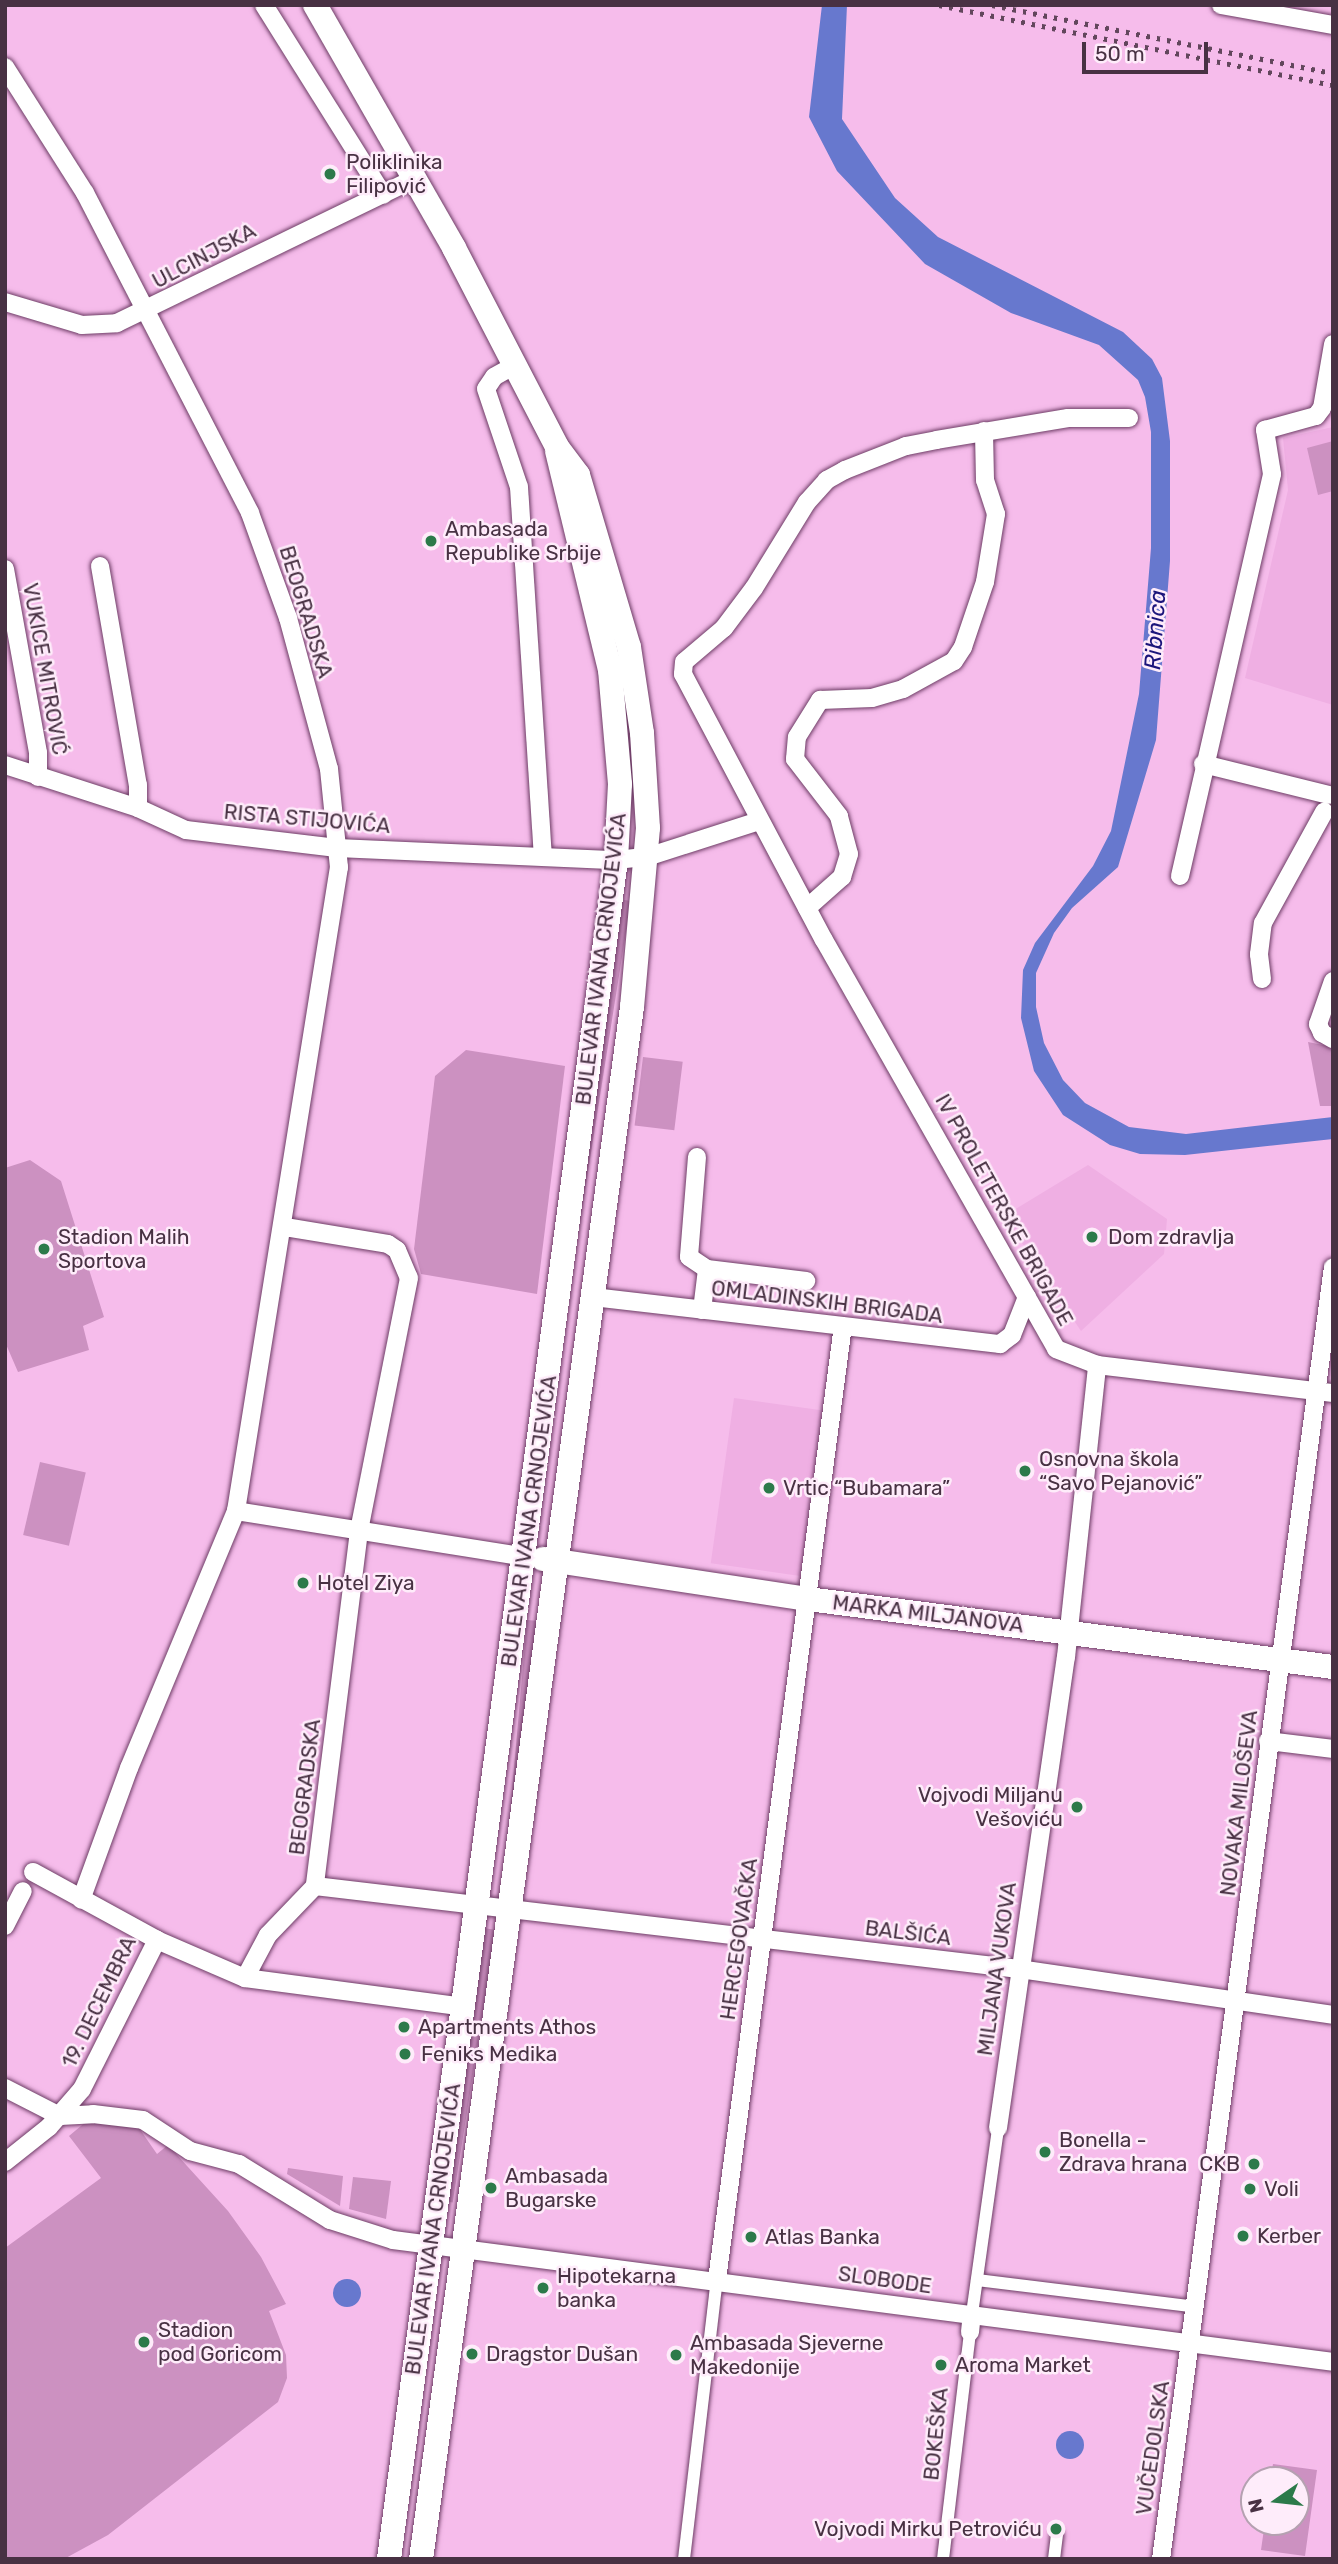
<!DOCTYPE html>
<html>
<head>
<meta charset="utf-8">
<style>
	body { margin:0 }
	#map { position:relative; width:1338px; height:2564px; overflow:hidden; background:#f6bceb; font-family:Rubik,sans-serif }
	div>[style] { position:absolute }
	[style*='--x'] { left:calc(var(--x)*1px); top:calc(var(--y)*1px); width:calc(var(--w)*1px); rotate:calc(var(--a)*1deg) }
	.built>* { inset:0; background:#efafe3; transform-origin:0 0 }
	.green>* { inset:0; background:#cc91c1; transform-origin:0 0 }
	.water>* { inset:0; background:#6778ce }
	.round { border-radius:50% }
	.roads { filter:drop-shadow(0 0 2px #6d3c65) drop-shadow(0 0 2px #6d3c65) }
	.pedestrian>* { height:12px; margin:-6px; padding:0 6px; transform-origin:6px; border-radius:6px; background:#fff }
	.minor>* { height:18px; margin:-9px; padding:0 9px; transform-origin:9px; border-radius:9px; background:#fff }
	.secondary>* { height:24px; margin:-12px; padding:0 12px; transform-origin:12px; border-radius:12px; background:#fff }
	.rail>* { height:5px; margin-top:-2.5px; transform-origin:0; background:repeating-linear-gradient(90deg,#62465c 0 3.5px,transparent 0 10.5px) }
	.dots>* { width:19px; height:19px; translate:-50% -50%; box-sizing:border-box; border:4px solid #feecfa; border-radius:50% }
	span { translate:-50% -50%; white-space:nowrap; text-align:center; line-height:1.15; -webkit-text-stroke:5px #feecfa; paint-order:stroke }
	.poi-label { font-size:21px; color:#483143 }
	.left { translate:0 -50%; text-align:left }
	.right { translate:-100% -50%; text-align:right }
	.street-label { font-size:21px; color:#483143 }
	.water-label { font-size:23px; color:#1b147b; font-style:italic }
	.frame { position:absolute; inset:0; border:7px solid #483143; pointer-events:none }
	.north { position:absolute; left:1240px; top:2466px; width:70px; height:70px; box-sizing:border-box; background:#feecfa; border:2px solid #b5a1b1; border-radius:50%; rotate:256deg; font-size:19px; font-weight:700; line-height:28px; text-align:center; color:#483143 }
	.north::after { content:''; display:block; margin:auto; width:24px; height:32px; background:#2c7a4a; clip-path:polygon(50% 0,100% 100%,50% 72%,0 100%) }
	.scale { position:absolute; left:1082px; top:42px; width:126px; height:32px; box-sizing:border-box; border:4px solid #483143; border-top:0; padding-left:9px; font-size:21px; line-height:24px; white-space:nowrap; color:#483143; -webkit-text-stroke:5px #feecfa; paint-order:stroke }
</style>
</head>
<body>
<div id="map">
	<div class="built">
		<div style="clip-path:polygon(1333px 427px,1333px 705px,1245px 678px,1288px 490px,1283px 438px)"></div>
		<div style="clip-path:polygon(1088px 1165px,1167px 1219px,1164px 1254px,1081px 1331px,1004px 1216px)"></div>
		<div style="left:734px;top:1398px;width:92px;height:167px;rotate:8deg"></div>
	</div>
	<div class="green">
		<div style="clip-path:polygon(1333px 441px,1333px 491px,1318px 495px,1307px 448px)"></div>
		<div style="left:618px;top:899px;width:13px;height:622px;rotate:9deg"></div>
		<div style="clip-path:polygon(1308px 1042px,1333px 1047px,1333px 1106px,1320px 1106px)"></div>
		<div style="clip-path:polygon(466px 1050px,565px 1066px,537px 1294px,421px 1274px,414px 1249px,435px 1076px)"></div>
		<div style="left:643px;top:1057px;width:40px;height:69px;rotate:7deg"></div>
		<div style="clip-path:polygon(30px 1160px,61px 1181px,104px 1317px,83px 1326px,89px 1350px,18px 1372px,5px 1342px,5px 1168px)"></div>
		<div style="left:40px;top:1462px;width:47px;height:75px;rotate:13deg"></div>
		<div style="left:527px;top:1620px;width:12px;height:263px;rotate:5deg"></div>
		<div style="left:484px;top:1928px;width:12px;height:276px;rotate:9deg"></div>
		<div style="clip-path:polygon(88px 2120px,139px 2128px,157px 2154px,168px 2145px,228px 2211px,261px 2257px,286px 2304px,269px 2311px,286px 2355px,287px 2378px,278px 2402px,108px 2535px,64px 2559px,5px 2559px,5px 2248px,101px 2178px,69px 2136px)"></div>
		<div style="clip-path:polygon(288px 2168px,343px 2176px,340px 2206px,287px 2174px)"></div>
		<div style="clip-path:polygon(353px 2177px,391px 2181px,386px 2219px,349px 2209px)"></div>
		<div style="clip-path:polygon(1273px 2464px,1317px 2470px,1305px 2556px,1261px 2550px,1265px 2522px,1296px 2522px,1296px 2480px,1270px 2480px)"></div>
	</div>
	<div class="water">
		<div style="clip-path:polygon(822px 5px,847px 5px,842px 119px,895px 198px,938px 237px,1123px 332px,1152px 359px,1162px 378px,1170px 441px,1170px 561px,1156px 740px,1118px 867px,1072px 908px,1054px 933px,1036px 973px,1036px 1007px,1044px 1043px,1063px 1080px,1085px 1103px,1129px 1127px,1186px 1134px,1333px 1117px,1333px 1139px,1185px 1155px,1140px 1154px,1110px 1145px,1063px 1115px,1034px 1071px,1021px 1018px,1023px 970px,1035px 943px,1093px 866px,1111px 831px,1139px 694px,1151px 548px,1151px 432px,1145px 397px,1138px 380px,1099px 345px,1011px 313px,925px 264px,837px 171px,809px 117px)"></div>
		<div class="round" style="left:333px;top:2279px;width:28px;height:28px"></div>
		<div class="round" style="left:1056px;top:2431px;width:28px;height:28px"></div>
	</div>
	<div class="roads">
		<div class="pedestrian">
			<div style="--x:977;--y:2280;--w:221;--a:7"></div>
			<div style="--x:972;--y:2314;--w:188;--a:-82"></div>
			<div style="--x:684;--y:2559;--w:281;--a:-83.3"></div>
			<div style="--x:943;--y:2559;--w:229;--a:-83.2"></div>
			<div style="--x:1054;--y:2559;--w:25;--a:-83"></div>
		</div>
		<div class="minor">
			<div style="--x:264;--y:5;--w:224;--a:57.9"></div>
			<div style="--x:1221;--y:5;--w:114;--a:10.1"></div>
			<div style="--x:5;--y:67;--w:149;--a:57.6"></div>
			<div style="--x:85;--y:193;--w:360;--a:62.7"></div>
			<div style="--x:250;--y:513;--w:112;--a:70.1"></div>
			<div style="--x:288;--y:618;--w:156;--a:74.8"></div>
			<div style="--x:329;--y:769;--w:99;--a:84.2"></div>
			<div style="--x:339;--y:867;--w:652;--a:99.09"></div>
			<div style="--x:236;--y:1511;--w:278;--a:112.6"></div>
			<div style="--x:129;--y:1768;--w:140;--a:110"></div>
			<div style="--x:5;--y:302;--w:80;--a:16.6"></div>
			<div style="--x:82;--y:325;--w:35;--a:-3"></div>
			<div style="--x:117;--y:323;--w:332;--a:-25.9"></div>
			<div style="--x:517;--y:364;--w:26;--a:151"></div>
			<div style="--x:494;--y:377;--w:14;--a:124"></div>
			<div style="--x:486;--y:389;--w:103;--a:71.4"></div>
			<div style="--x:519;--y:487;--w:370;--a:86.3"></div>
			<div style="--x:1129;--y:418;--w:61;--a:180"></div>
			<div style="--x:1068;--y:418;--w:133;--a:170.5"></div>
			<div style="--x:937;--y:440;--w:32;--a:169"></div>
			<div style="--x:906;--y:446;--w:66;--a:158.5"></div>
			<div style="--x:845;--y:470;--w:21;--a:151"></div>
			<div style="--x:827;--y:480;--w:30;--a:132"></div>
			<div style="--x:807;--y:502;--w:101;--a:121.6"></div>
			<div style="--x:754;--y:588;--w:50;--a:126.9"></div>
			<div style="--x:724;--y:628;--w:52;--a:139.6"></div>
			<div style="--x:684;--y:662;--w:12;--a:95"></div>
			<div style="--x:683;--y:674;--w:301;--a:62.1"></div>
			<div style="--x:824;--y:940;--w:470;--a:60.4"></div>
			<div style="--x:1056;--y:1349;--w:44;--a:21.3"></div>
			<div style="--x:1097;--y:1365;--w:238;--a:6.8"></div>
			<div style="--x:100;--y:566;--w:222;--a:80.2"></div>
			<div style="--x:138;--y:785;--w:23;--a:90"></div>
			<div style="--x:5;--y:569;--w:187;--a:79.8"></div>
			<div style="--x:38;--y:753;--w:24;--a:90"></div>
			<div style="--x:1203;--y:764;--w:130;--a:13.8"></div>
			<div style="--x:5;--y:765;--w:140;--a:17.9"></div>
			<div style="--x:138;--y:808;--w:53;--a:24.6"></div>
			<div style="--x:186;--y:830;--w:152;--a:6.8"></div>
			<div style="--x:337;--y:848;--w:279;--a:2.5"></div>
			<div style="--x:616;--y:860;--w:31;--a:-6"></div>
			<div style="--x:647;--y:857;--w:118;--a:-17.8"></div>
			<div style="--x:1180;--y:876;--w:412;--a:-77.1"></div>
			<div style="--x:1272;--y:474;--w:45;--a:-99"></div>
			<div style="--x:1265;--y:430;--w:53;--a:-15.4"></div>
			<div style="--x:1316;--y:416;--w:10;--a:-53"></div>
			<div style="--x:1322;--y:408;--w:65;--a:-80.2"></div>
			<div style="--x:807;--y:908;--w:47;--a:-41.5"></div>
			<div style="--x:842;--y:877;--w:24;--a:-73"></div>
			<div style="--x:849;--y:854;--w:39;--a:-105"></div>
			<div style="--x:839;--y:816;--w:72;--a:-127.7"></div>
			<div style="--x:795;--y:759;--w:22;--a:-85"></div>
			<div style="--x:797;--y:737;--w:44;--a:-58.1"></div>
			<div style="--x:820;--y:700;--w:52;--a:-2.2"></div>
			<div style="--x:872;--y:698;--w:32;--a:-16"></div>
			<div style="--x:903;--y:689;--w:58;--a:-28.8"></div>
			<div style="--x:954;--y:661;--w:17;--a:-57"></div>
			<div style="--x:963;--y:647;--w:69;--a:-71.3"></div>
			<div style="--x:985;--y:582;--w:69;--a:-80.8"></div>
			<div style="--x:996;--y:514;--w:36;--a:-108"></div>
			<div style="--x:985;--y:480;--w:49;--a:-91.2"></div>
			<div style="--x:1262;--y:979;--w:25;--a:-97"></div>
			<div style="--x:1259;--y:954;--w:31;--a:-83"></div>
			<div style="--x:1263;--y:923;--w:127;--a:-61.2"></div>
			<div style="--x:1333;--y:981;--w:46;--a:109.2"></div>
			<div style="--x:1318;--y:1024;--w:10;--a:66"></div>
			<div style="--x:1322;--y:1033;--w:13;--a:29"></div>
			<div style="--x:697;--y:1157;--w:100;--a:94.6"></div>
			<div style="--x:689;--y:1257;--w:22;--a:34"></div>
			<div style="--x:285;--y:1227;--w:104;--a:9.4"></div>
			<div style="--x:388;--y:1244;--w:11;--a:34"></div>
			<div style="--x:397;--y:1250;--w:30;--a:67"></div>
			<div style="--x:409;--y:1278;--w:258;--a:101.2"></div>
			<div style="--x:359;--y:1531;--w:358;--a:97.1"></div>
			<div style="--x:593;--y:1297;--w:410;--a:6.6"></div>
			<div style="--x:1000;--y:1344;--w:15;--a:-37"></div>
			<div style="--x:1012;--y:1335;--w:41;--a:-68.5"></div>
			<div style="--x:702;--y:1310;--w:41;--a:-83"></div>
			<div style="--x:707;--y:1269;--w:100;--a:6.9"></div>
			<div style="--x:236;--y:1511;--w:293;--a:9"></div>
			<div style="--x:1268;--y:1741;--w:65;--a:7"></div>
			<div style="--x:33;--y:1872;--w:141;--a:28.7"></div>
			<div style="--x:157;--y:1940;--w:96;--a:23.4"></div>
			<div style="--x:245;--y:1978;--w:221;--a:7.5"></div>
			<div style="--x:315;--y:1886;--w:709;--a:6.72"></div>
			<div style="--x:1019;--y:1969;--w:317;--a:8.3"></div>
			<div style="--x:5;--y:1926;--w:39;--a:-63"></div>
			<div style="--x:245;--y:1978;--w:49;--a:-61.9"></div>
			<div style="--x:268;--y:1935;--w:68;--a:-46.2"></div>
			<div style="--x:5;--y:2088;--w:62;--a:27"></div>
			<div style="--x:60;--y:2116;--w:33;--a:-3"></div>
			<div style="--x:93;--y:2114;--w:50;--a:6.8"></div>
			<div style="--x:143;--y:2120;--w:56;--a:33.4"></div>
			<div style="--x:190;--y:2151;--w:51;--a:14.9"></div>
			<div style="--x:239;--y:2164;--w:107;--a:31.6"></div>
			<div style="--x:330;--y:2220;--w:66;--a:17.6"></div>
			<div style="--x:393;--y:2240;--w:948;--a:7.39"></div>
			<div style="--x:998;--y:2128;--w:476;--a:-81.8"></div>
			<div style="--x:1066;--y:1657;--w:294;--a:-83.9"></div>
			<div style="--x:5;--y:2162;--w:56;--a:-38.5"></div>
			<div style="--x:49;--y:2127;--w:50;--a:-49"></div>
			<div style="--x:82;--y:2089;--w:167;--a:-63.3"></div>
			<div style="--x:717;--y:2280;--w:962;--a:-82.48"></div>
			<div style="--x:970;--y:2332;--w:18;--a:-84"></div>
			<div style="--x:1161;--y:2559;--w:1303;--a:-82.42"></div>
		</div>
		<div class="secondary">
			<div style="--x:315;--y:5;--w:280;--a:60.2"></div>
			<div style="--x:454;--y:248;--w:224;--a:62.6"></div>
			<div style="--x:557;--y:447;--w:35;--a:53"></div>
			<div style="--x:578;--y:475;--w:179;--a:73.5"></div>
			<div style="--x:629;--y:647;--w:87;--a:81.4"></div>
			<div style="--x:642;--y:733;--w:95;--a:86.4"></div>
			<div style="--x:648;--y:828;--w:180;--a:95.1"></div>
			<div style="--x:632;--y:1007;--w:1566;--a:97.74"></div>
			<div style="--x:543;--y:1559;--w:268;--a:8.6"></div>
			<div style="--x:808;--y:1599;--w:529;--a:7.38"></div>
			<div style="--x:389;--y:2559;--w:1714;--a:-82.39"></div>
			<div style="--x:616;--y:860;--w:76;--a:-87"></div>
			<div style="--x:620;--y:784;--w:114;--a:-95"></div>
			<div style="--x:610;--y:670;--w:225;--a:-103.6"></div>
		</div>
	</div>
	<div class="rail">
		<div style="--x:939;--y:5;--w:402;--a:11.5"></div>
		<div style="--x:992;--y:5;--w:348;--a:11.3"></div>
	</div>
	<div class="dots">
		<div style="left:330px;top:174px;background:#2c7a4a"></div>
		<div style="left:431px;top:541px;background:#2c7a4a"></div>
		<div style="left:1092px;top:1237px;background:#2c7a4a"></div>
		<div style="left:44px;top:1249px;background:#2c7a4a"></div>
		<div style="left:1025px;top:1471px;background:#2c7a4a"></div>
		<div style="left:769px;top:1488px;background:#2c7a4a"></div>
		<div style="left:303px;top:1583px;background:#2c7a4a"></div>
		<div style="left:1077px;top:1807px;background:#2c7a4a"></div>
		<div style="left:404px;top:2027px;background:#2c7a4a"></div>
		<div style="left:405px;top:2054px;background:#2c7a4a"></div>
		<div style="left:1045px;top:2152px;background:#2c7a4a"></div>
		<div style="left:1254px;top:2164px;background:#2c7a4a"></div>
		<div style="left:491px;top:2188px;background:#2c7a4a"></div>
		<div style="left:1250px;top:2189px;background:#2c7a4a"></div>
		<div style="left:1243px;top:2236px;background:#2c7a4a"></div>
		<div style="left:751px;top:2237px;background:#2c7a4a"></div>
		<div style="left:543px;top:2288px;background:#2c7a4a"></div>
		<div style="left:144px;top:2342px;background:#2c7a4a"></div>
		<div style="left:472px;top:2354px;background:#2c7a4a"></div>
		<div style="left:676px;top:2355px;background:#2c7a4a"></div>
		<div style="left:941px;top:2365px;background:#2c7a4a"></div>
		<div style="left:1056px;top:2529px;background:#2c7a4a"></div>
	</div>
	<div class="poi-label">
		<span class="left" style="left:346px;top:174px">Poliklinika<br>Filipović</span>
		<span class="left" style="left:445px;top:541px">Ambasada<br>Republike Srbije</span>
		<span class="left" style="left:58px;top:1249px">Stadion Malih<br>Sportova</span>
		<span class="left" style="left:1108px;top:1237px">Dom zdravlja</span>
		<span class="left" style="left:1039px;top:1471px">Osnovna škola<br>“Savo Pejanović”</span>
		<span class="left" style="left:783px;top:1488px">Vrtic “Bubamara”</span>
		<span class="left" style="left:317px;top:1583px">Hotel Ziya</span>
		<span class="right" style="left:1063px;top:1807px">Vojvodi Miljanu<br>Vešoviću</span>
		<span class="left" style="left:418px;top:2027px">Apartments Athos</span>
		<span class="left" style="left:421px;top:2054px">Feniks Medika</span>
		<span class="left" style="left:1059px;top:2152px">Bonella -<br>Zdrava hrana</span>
		<span class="right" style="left:1240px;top:2164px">CKB</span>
		<span class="left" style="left:505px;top:2188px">Ambasada<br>Bugarske</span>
		<span class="left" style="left:1264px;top:2189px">Voli</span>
		<span class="left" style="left:1257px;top:2236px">Kerber</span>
		<span class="left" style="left:765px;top:2237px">Atlas Banka</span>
		<span class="left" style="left:557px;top:2288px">Hipotekarna<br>banka</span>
		<span class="left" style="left:158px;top:2342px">Stadion<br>pod Goricom</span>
		<span class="left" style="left:690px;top:2355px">Ambasada Sjeverne<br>Makedonije</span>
		<span class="left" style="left:486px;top:2354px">Dragstor Dušan</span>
		<span class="left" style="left:955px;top:2365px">Aroma Market</span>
		<span class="right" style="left:1042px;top:2529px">Vojvodi Mirku Petroviću</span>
	</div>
	<div class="street-label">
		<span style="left:204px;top:256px;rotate:-28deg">ULCINJSKA</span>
		<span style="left:306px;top:612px;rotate:73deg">BEOGRADSKA</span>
		<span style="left:45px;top:669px;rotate:80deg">VUKICE MITROVIĆ</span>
		<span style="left:307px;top:819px;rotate:5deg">RISTA STIJOVIĆA</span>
		<span style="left:601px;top:959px;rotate:-83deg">BULEVAR IVANA CRNOJEVIĆA</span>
		<span style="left:1004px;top:1210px;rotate:61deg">IV PROLETERSKE BRIGADE</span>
		<span style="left:827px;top:1302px;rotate:7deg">OMLADINSKIH BRIGADA</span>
		<span style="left:529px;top:1521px;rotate:-82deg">BULEVAR IVANA CRNOJEVIĆA</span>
		<span style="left:928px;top:1614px;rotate:7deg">MARKA MILJANOVA</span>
		<span style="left:305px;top:1787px;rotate:-83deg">BEOGRADSKA</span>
		<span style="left:1239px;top:1803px;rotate:-83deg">NOVAKA MILOŠEVA</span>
		<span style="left:908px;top:1933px;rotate:7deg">BALŠIĆA</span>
		<span style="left:739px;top:1939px;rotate:-82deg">HERCEGOVAČKA</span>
		<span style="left:997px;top:1969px;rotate:-82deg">MILJANA VUKOVA</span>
		<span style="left:99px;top:2002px;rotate:-64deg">19. DECEMBRA</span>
		<span style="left:433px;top:2229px;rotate:-82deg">BULEVAR IVANA CRNOJEVIĆA</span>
		<span style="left:885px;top:2280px;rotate:8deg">SLOBODE</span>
		<span style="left:936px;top:2434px;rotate:-84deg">BOKEŠKA</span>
		<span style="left:1153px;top:2448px;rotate:-82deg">VUČEDOLSKA</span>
	</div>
	<div class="water-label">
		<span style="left:1155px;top:630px;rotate:-86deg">Ribnica</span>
	</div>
	<div class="frame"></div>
	<div class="north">N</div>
	<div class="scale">50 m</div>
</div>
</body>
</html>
